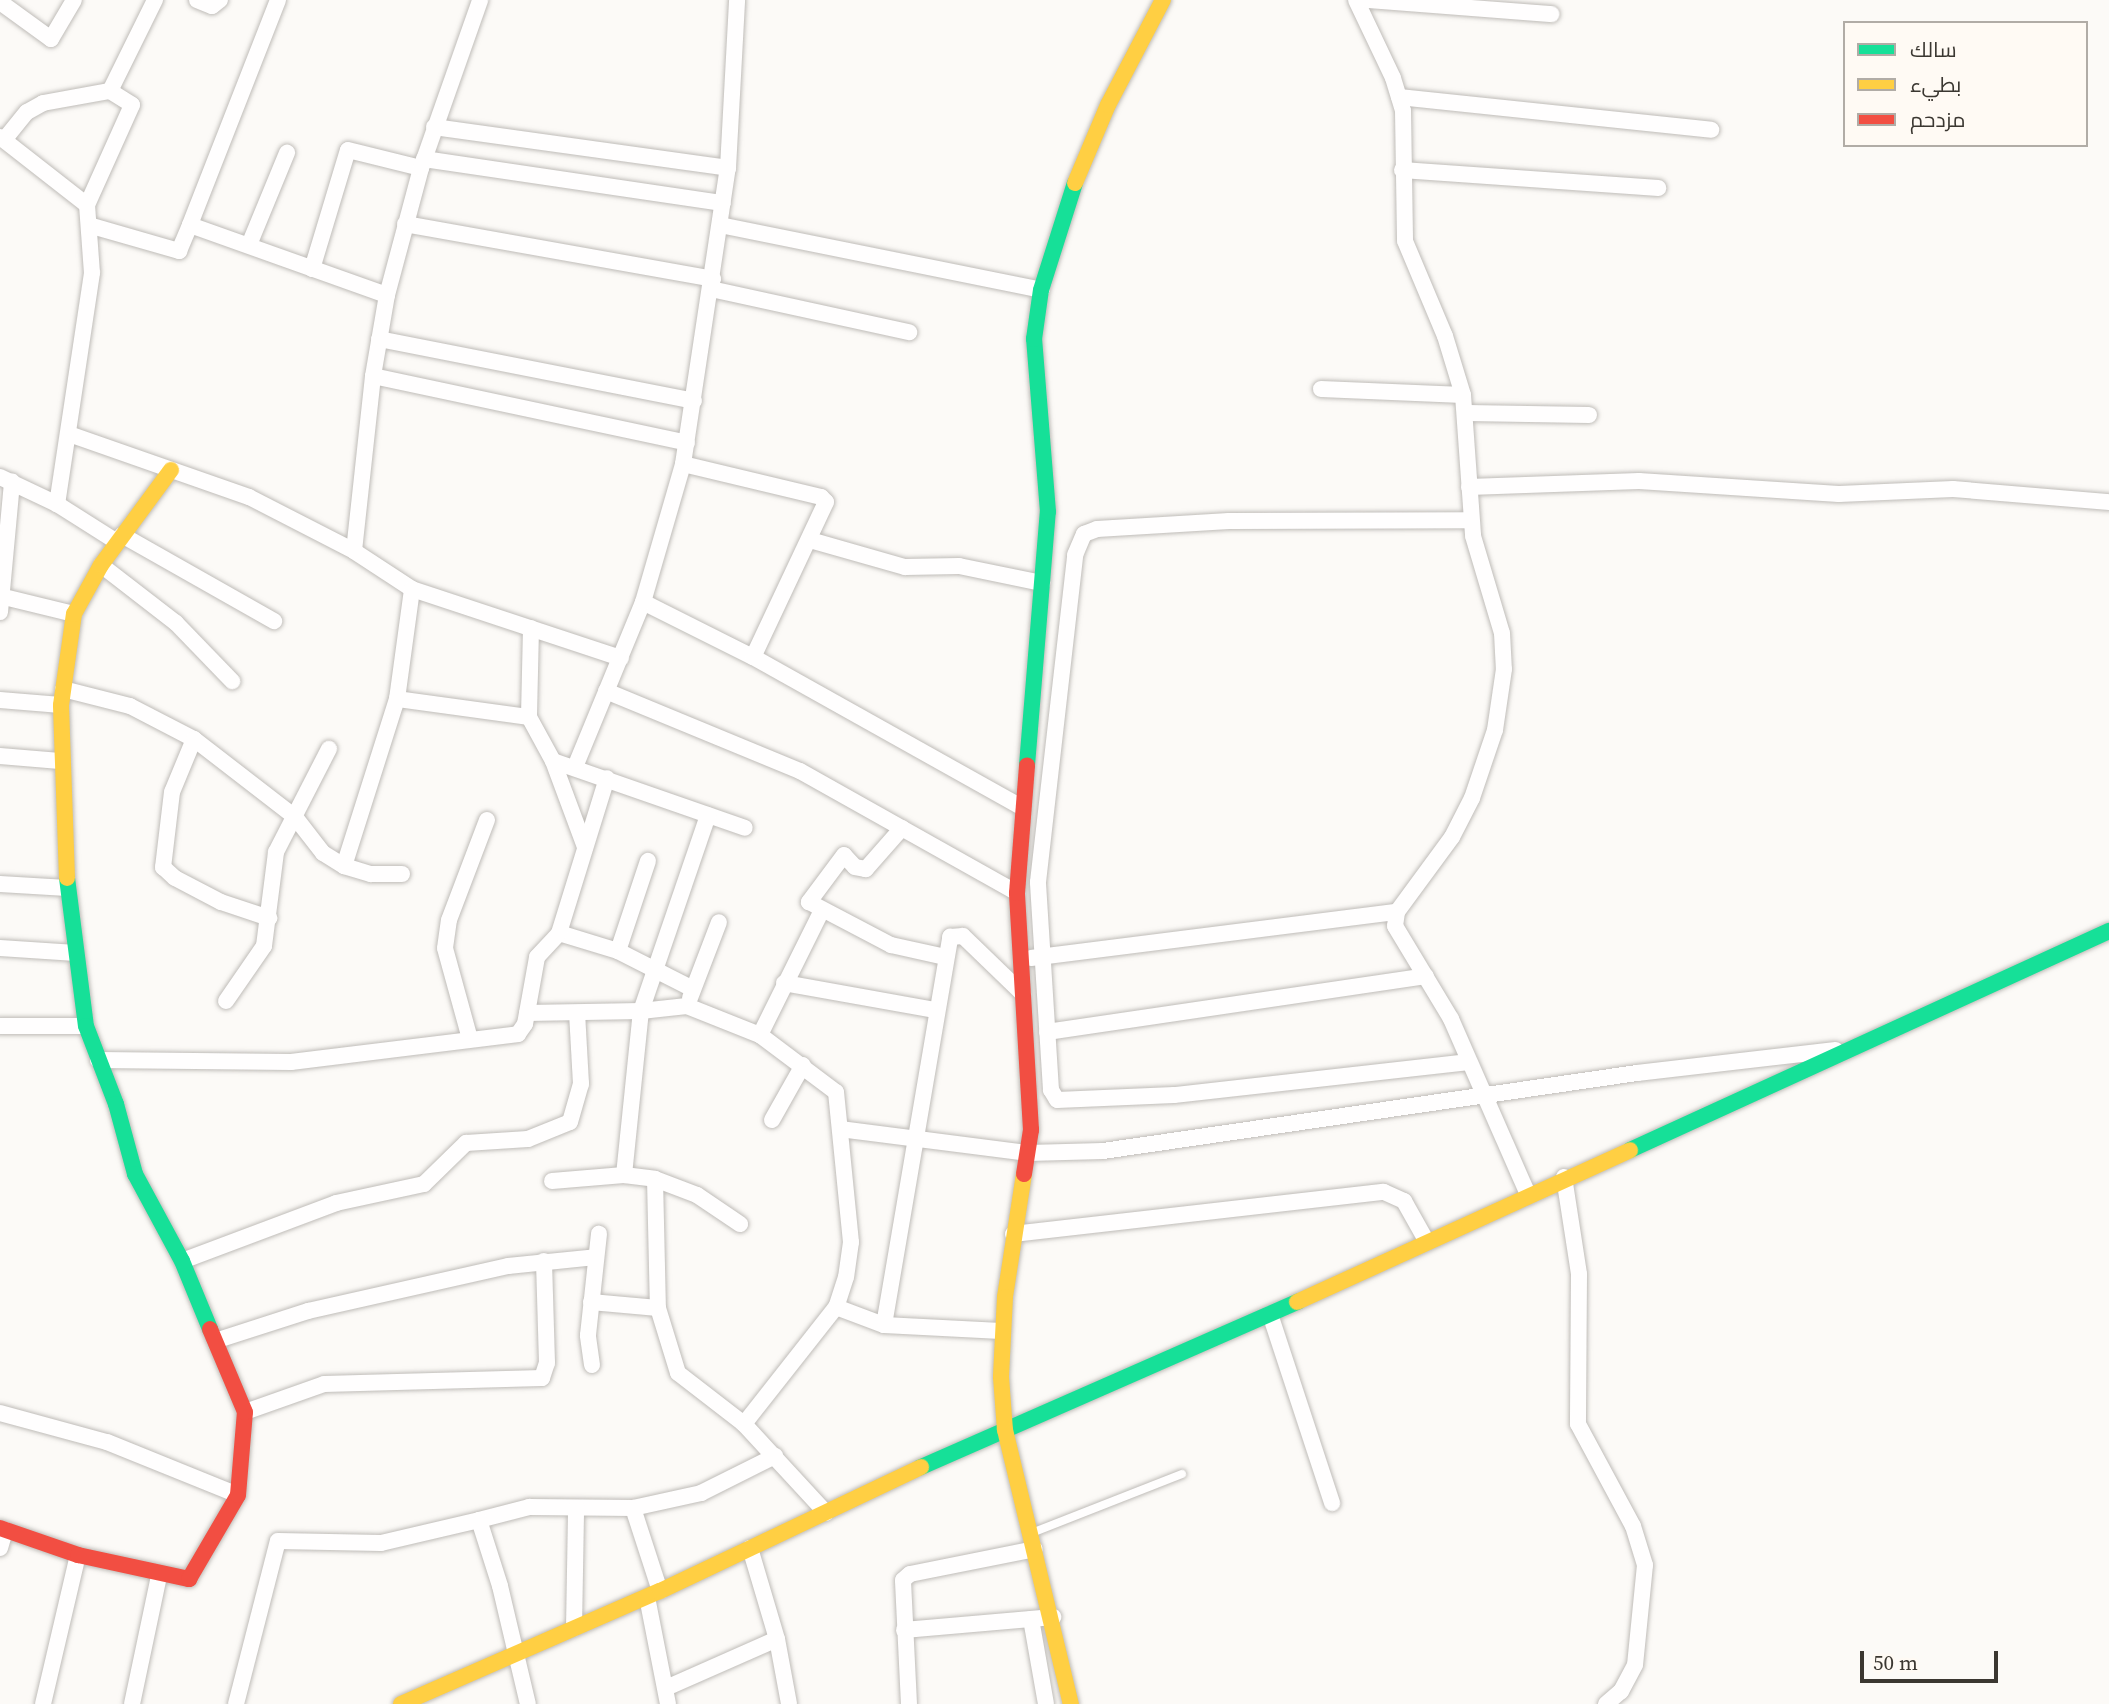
<!DOCTYPE html>
<html>
<head>
<meta charset="utf-8">
<style>
	body { margin:0 }
	#map { position:relative; width:2109px; height:1704px; overflow:hidden; background:#fcfaf7; font-family:"Source Serif 4",Cairo,serif }
	div>[style] { position:absolute }
	[style*='--x'] { left:calc(var(--x)*1px); top:calc(var(--y)*1px); width:calc(var(--w)*1px); rotate:calc(var(--a)*1deg) }
	.roads { filter:drop-shadow(0 0 2px #bfbcb8) drop-shadow(0 0 2px #bfbcb8) }
	.lane>* { height:8px; margin:-4px; padding:0 4px; transform-origin:4px; border-radius:4px; background:#fffefe }
	.street>* { height:16px; margin:-8px; padding:0 8px; transform-origin:8px; border-radius:8px; background:#fffefe }
	.fast>* { height:16px; margin:-8px; padding:0 8px; transform-origin:8px; border-radius:8px; background:#16e098 }
	.slow>* { height:16px; margin:-8px; padding:0 8px; transform-origin:8px; border-radius:8px; background:#ffcf43 }
	.jam>* { height:16px; margin:-8px; padding:0 8px; transform-origin:8px; border-radius:8px; background:#f24e42 }
	span { translate:-50% -50%; white-space:nowrap; text-align:center; line-height:1.15; -webkit-text-stroke:6px #fffaf4; paint-order:stroke }
	.legend { position:absolute; left:1843px; top:21px; width:245px; height:126px; box-sizing:border-box; background:#fffaf4; border:2px solid #b1aca6; margin:0; padding:9px 12px; list-style:none; font-size:21px; color:#3b3731 }
	.legend li { display:flex; align-items:center; gap:14px; height:35px }
	.legend b { width:35px; border:2px solid #b1aca6 }
	.scale { position:absolute; left:1860px; top:1651px; width:138px; height:32px; box-sizing:border-box; border:4px solid #3b3731; border-top:0; padding-left:9px; font-size:21px; line-height:24px; white-space:nowrap; color:#3b3731; -webkit-text-stroke:5px #fffaf4; paint-order:stroke }
</style>
</head>
<body>
<div id="map">
	<div class="roads">
		<div class="lane">
			<div style="--x:1034;--y:1532;--w:159;--a:-21.4"></div>
		</div>
		<div class="street">
			<div style="--x:197;--y:0;--w:16;--a:22"></div>
			<div style="--x:212;--y:6;--w:10;--a:-37"></div>
			<div style="--x:278;--y:0;--w:242;--a:111.4"></div>
			<div style="--x:190;--y:225;--w:209;--a:19.6"></div>
			<div style="--x:1356;--y:0;--w:86;--a:64.6"></div>
			<div style="--x:1393;--y:78;--w:34;--a:73"></div>
			<div style="--x:1403;--y:111;--w:130;--a:89.1"></div>
			<div style="--x:1405;--y:241;--w:103;--a:67.2"></div>
			<div style="--x:1445;--y:336;--w:62;--a:73"></div>
			<div style="--x:1463;--y:395;--w:141;--a:85.9"></div>
			<div style="--x:1473;--y:536;--w:101;--a:73.4"></div>
			<div style="--x:1502;--y:633;--w:36;--a:87"></div>
			<div style="--x:1504;--y:669;--w:62;--a:98.4"></div>
			<div style="--x:1495;--y:730;--w:72;--a:108.7"></div>
			<div style="--x:1472;--y:798;--w:44;--a:117.1"></div>
			<div style="--x:1452;--y:837;--w:93;--a:126.3"></div>
			<div style="--x:1397;--y:912;--w:14;--a:98"></div>
			<div style="--x:1395;--y:926;--w:109;--a:58.9"></div>
			<div style="--x:1451;--y:1019;--w:191;--a:66.3"></div>
			<div style="--x:1367;--y:0;--w:185;--a:4.4"></div>
			<div style="--x:0;--y:2;--w:63;--a:36"></div>
			<div style="--x:51;--y:39;--w:45;--a:-59.5"></div>
			<div style="--x:110;--y:91;--w:102;--a:-63.7"></div>
			<div style="--x:1399;--y:97;--w:314;--a:6"></div>
			<div style="--x:434;--y:127;--w:297;--a:7.9"></div>
			<div style="--x:0;--y:137;--w:110;--a:38"></div>
			<div style="--x:4;--y:140;--w:36;--a:-51"></div>
			<div style="--x:27;--y:112;--w:18;--a:-29"></div>
			<div style="--x:43;--y:103;--w:68;--a:-10.2"></div>
			<div style="--x:110;--y:91;--w:26;--a:32"></div>
			<div style="--x:132;--y:105;--w:110;--a:114.2"></div>
			<div style="--x:87;--y:205;--w:68;--a:85.8"></div>
			<div style="--x:92;--y:273;--w:234;--a:98.6"></div>
			<div style="--x:424;--y:159;--w:302;--a:8.4"></div>
			<div style="--x:1402;--y:170;--w:257;--a:4"></div>
			<div style="--x:405;--y:224;--w:313;--a:10.1"></div>
			<div style="--x:720;--y:225;--w:328;--a:11.4"></div>
			<div style="--x:92;--y:226;--w:91;--a:16"></div>
			<div style="--x:179;--y:251;--w:28;--a:-67"></div>
			<div style="--x:249;--y:245;--w:100;--a:-67.6"></div>
			<div style="--x:312;--y:269;--w:124;--a:-73.2"></div>
			<div style="--x:348;--y:150;--w:75;--a:13.9"></div>
			<div style="--x:711;--y:289;--w:203;--a:12.3"></div>
			<div style="--x:379;--y:339;--w:321;--a:11.1"></div>
			<div style="--x:373;--y:376;--w:321;--a:12"></div>
			<div style="--x:1321;--y:389;--w:142;--a:2.4"></div>
			<div style="--x:1467;--y:413;--w:122;--a:0.9"></div>
			<div style="--x:69;--y:434;--w:191;--a:19.3"></div>
			<div style="--x:249;--y:497;--w:118;--a:27.2"></div>
			<div style="--x:683;--y:464;--w:142;--a:13.4"></div>
			<div style="--x:821;--y:497;--w:7;--a:45"></div>
			<div style="--x:826;--y:502;--w:171;--a:115.2"></div>
			<div style="--x:0;--y:477;--w:63;--a:25.3"></div>
			<div style="--x:57;--y:504;--w:71;--a:32.3"></div>
			<div style="--x:1469;--y:487;--w:170;--a:-2"></div>
			<div style="--x:1639;--y:481;--w:200;--a:3.7"></div>
			<div style="--x:1839;--y:494;--w:114;--a:-2.5"></div>
			<div style="--x:1953;--y:489;--w:157;--a:4.8"></div>
			<div style="--x:122;--y:535;--w:175;--a:29.5"></div>
			<div style="--x:810;--y:540;--w:99;--a:15.9"></div>
			<div style="--x:905;--y:567;--w:54;--a:-1.1"></div>
			<div style="--x:959;--y:566;--w:85;--a:11.6"></div>
			<div style="--x:101;--y:565;--w:95;--a:37.7"></div>
			<div style="--x:176;--y:623;--w:81;--a:46"></div>
			<div style="--x:412;--y:589;--w:69;--a:-146.8"></div>
			<div style="--x:354;--y:551;--w:176;--a:-83.8"></div>
			<div style="--x:373;--y:376;--w:82;--a:-80.2"></div>
			<div style="--x:387;--y:295;--w:131;--a:-75"></div>
			<div style="--x:421;--y:168;--w:178;--a:-70.6"></div>
			<div style="--x:0;--y:596;--w:76;--a:13.7"></div>
			<div style="--x:643;--y:602;--w:123;--a:26.6"></div>
			<div style="--x:753;--y:657;--w:307;--a:29.2"></div>
			<div style="--x:0;--y:612;--w:131;--a:-84.7"></div>
			<div style="--x:531;--y:628;--w:89;--a:91.3"></div>
			<div style="--x:529;--y:717;--w:50;--a:61.4"></div>
			<div style="--x:553;--y:761;--w:203;--a:19.2"></div>
			<div style="--x:63;--y:689;--w:69;--a:14.2"></div>
			<div style="--x:130;--y:706;--w:72;--a:27.3"></div>
			<div style="--x:194;--y:739;--w:128;--a:37.7"></div>
			<div style="--x:295;--y:817;--w:46;--a:52.1"></div>
			<div style="--x:323;--y:853;--w:25;--a:32"></div>
			<div style="--x:344;--y:866;--w:28;--a:17"></div>
			<div style="--x:371;--y:874;--w:31;--a:0"></div>
			<div style="--x:606;--y:691;--w:210;--a:22.4"></div>
			<div style="--x:800;--y:771;--w:249;--a:29.3"></div>
			<div style="--x:397;--y:699;--w:133;--a:7.8"></div>
			<div style="--x:0;--y:700;--w:61;--a:4.7"></div>
			<div style="--x:194;--y:739;--w:57;--a:112.5"></div>
			<div style="--x:172;--y:792;--w:76;--a:96.8"></div>
			<div style="--x:163;--y:867;--w:16;--a:43"></div>
			<div style="--x:175;--y:878;--w:52;--a:27.6"></div>
			<div style="--x:221;--y:902;--w:51;--a:18.4"></div>
			<div style="--x:0;--y:756;--w:60;--a:4.8"></div>
			<div style="--x:553;--y:761;--w:92;--a:69.6"></div>
			<div style="--x:575;--y:767;--w:178;--a:-67.6"></div>
			<div style="--x:643;--y:602;--w:144;--a:-73.8"></div>
			<div style="--x:683;--y:464;--w:299;--a:-81.4"></div>
			<div style="--x:728;--y:168;--w:168;--a:-86.9"></div>
			<div style="--x:902;--y:828;--w:55;--a:131.3"></div>
			<div style="--x:866;--y:869;--w:11;--a:-170"></div>
			<div style="--x:855;--y:867;--w:16;--a:-133"></div>
			<div style="--x:844;--y:855;--w:59;--a:126.7"></div>
			<div style="--x:809;--y:902;--w:93;--a:27.7"></div>
			<div style="--x:891;--y:945;--w:55;--a:12.5"></div>
			<div style="--x:344;--y:866;--w:175;--a:-72.4"></div>
			<div style="--x:397;--y:699;--w:111;--a:-82.2"></div>
			<div style="--x:412;--y:589;--w:220;--a:18.3"></div>
			<div style="--x:0;--y:884;--w:67;--a:3.4"></div>
			<div style="--x:559;--y:933;--w:62;--a:17"></div>
			<div style="--x:618;--y:951;--w:84;--a:26.9"></div>
			<div style="--x:0;--y:948;--w:76;--a:3.8"></div>
			<div style="--x:618;--y:951;--w:95;--a:-71.6"></div>
			<div style="--x:1031;--y:958;--w:369;--a:-7.2"></div>
			<div style="--x:784;--y:983;--w:154;--a:10.1"></div>
			<div style="--x:690;--y:998;--w:81;--a:-69.1"></div>
			<div style="--x:226;--y:1001;--w:67;--a:-55.4"></div>
			<div style="--x:264;--y:946;--w:95;--a:-82.7"></div>
			<div style="--x:276;--y:852;--w:116;--a:-62.8"></div>
			<div style="--x:527;--y:1013;--w:114;--a:-1"></div>
			<div style="--x:641;--y:1011;--w:46;--a:-6.2"></div>
			<div style="--x:687;--y:1006;--w:79;--a:21.7"></div>
			<div style="--x:760;--y:1035;--w:95;--a:36.9"></div>
			<div style="--x:836;--y:1092;--w:151;--a:84.3"></div>
			<div style="--x:851;--y:1242;--w:35;--a:98"></div>
			<div style="--x:846;--y:1277;--w:32;--a:108"></div>
			<div style="--x:836;--y:1307;--w:149;--a:128.2"></div>
			<div style="--x:0;--y:1026;--w:86;--a:0"></div>
			<div style="--x:1047;--y:1032;--w:383;--a:-8.4"></div>
			<div style="--x:760;--y:1035;--w:137;--a:-63.6"></div>
			<div style="--x:470;--y:1039;--w:94;--a:-105.4"></div>
			<div style="--x:445;--y:948;--w:28;--a:-82"></div>
			<div style="--x:449;--y:920;--w:107;--a:-69.2"></div>
			<div style="--x:98;--y:1060;--w:193;--a:0.6"></div>
			<div style="--x:291;--y:1062;--w:229;--a:-7"></div>
			<div style="--x:518;--y:1034;--w:12;--a:-55"></div>
			<div style="--x:525;--y:1024;--w:68;--a:-79.8"></div>
			<div style="--x:537;--y:957;--w:33;--a:-47"></div>
			<div style="--x:559;--y:933;--w:162;--a:-72.8"></div>
			<div style="--x:1469;--y:1062;--w:297;--a:173.6"></div>
			<div style="--x:1174;--y:1095;--w:117;--a:177.6"></div>
			<div style="--x:1057;--y:1100;--w:12;--a:-121"></div>
			<div style="--x:1051;--y:1090;--w:208;--a:-93.6"></div>
			<div style="--x:1038;--y:882;--w:329;--a:-83.5"></div>
			<div style="--x:1075;--y:555;--w:23;--a:-67"></div>
			<div style="--x:1084;--y:534;--w:14;--a:-21"></div>
			<div style="--x:1097;--y:529;--w:132;--a:-3.5"></div>
			<div style="--x:1229;--y:521;--w:242;--a:-0.2"></div>
			<div style="--x:772;--y:1120;--w:63;--a:-60.6"></div>
			<div style="--x:840;--y:1129;--w:190;--a:7.3"></div>
			<div style="--x:1028;--y:1153;--w:75;--a:-1.5"></div>
			<div style="--x:1103;--y:1151;--w:540;--a:-8.31"></div>
			<div style="--x:1637;--y:1073;--w:200;--a:-6.6"></div>
			<div style="--x:624;--y:1175;--w:165;--a:-84.1"></div>
			<div style="--x:641;--y:1011;--w:207;--a:-71.1"></div>
			<div style="--x:1564;--y:1177;--w:98;--a:81.2"></div>
			<div style="--x:1579;--y:1274;--w:150;--a:90.4"></div>
			<div style="--x:1578;--y:1424;--w:116;--a:61.7"></div>
			<div style="--x:1633;--y:1526;--w:41;--a:72.9"></div>
			<div style="--x:1645;--y:1565;--w:100;--a:95.7"></div>
			<div style="--x:1635;--y:1665;--w:30;--a:118"></div>
			<div style="--x:1621;--y:1691;--w:20;--a:139"></div>
			<div style="--x:655;--y:1179;--w:45;--a:20.9"></div>
			<div style="--x:697;--y:1195;--w:52;--a:34"></div>
			<div style="--x:552;--y:1181;--w:72;--a:-4.8"></div>
			<div style="--x:624;--y:1175;--w:31;--a:7"></div>
			<div style="--x:655;--y:1179;--w:129;--a:88.7"></div>
			<div style="--x:658;--y:1308;--w:68;--a:72.9"></div>
			<div style="--x:678;--y:1373;--w:83;--a:37.7"></div>
			<div style="--x:744;--y:1424;--w:121;--a:47.3"></div>
			<div style="--x:1013;--y:1234;--w:373;--a:-6.5"></div>
			<div style="--x:1384;--y:1192;--w:22;--a:24"></div>
			<div style="--x:1404;--y:1201;--w:47;--a:60.7"></div>
			<div style="--x:182;--y:1261;--w:165;--a:-20.6"></div>
			<div style="--x:336;--y:1203;--w:90;--a:-12.2"></div>
			<div style="--x:424;--y:1184;--w:59;--a:-44.3"></div>
			<div style="--x:466;--y:1143;--w:62;--a:-3.7"></div>
			<div style="--x:528;--y:1139;--w:45;--a:-22"></div>
			<div style="--x:570;--y:1122;--w:40;--a:-74"></div>
			<div style="--x:581;--y:1084;--w:71;--a:-93.2"></div>
			<div style="--x:591;--y:1302;--w:67;--a:5.1"></div>
			<div style="--x:836;--y:1307;--w:51;--a:20.6"></div>
			<div style="--x:884;--y:1325;--w:117;--a:2.9"></div>
			<div style="--x:1270;--y:1314;--w:199;--a:71.8"></div>
			<div style="--x:884;--y:1325;--w:394;--a:-80.3"></div>
			<div style="--x:950;--y:937;--w:13;--a:-4"></div>
			<div style="--x:963;--y:936;--w:83;--a:44"></div>
			<div style="--x:218;--y:1340;--w:95;--a:-17.9"></div>
			<div style="--x:308;--y:1311;--w:205;--a:-12.7"></div>
			<div style="--x:508;--y:1266;--w:88;--a:-5.8"></div>
			<div style="--x:592;--y:1365;--w:30;--a:-98"></div>
			<div style="--x:588;--y:1335;--w:102;--a:-83.8"></div>
			<div style="--x:245;--y:1412;--w:84;--a:-19.5"></div>
			<div style="--x:324;--y:1384;--w:218;--a:-1.6"></div>
			<div style="--x:542;--y:1378;--w:16;--a:-72"></div>
			<div style="--x:547;--y:1363;--w:102;--a:-91.7"></div>
			<div style="--x:0;--y:1413;--w:111;--a:15.2"></div>
			<div style="--x:107;--y:1442;--w:141;--a:22"></div>
			<div style="--x:633;--y:1508;--w:87;--a:72"></div>
			<div style="--x:479;--y:1520;--w:52;--a:-14.6"></div>
			<div style="--x:529;--y:1507;--w:104;--a:0.6"></div>
			<div style="--x:633;--y:1508;--w:70;--a:-12.4"></div>
			<div style="--x:701;--y:1493;--w:83;--a:-26.6"></div>
			<div style="--x:0;--y:1548;--w:19;--a:-74"></div>
			<div style="--x:750;--y:1548;--w:95;--a:73.5"></div>
			<div style="--x:777;--y:1639;--w:66;--a:79.5"></div>
			<div style="--x:647;--y:1597;--w:109;--a:78.9"></div>
			<div style="--x:1031;--y:1619;--w:86;--a:80"></div>
			<div style="--x:574;--y:1628;--w:120;--a:-89"></div>
			<div style="--x:904;--y:1630;--w:150;--a:-5"></div>
			<div style="--x:666;--y:1688;--w:121;--a:-23.8"></div>
			<div style="--x:43;--y:1704;--w:153;--a:-76.8"></div>
			<div style="--x:132;--y:1704;--w:131;--a:-78.1"></div>
			<div style="--x:236;--y:1704;--w:168;--a:-75.6"></div>
			<div style="--x:278;--y:1541;--w:103;--a:1.1"></div>
			<div style="--x:381;--y:1543;--w:101;--a:-13.2"></div>
			<div style="--x:479;--y:1520;--w:69;--a:72.3"></div>
			<div style="--x:500;--y:1586;--w:121;--a:76.7"></div>
			<div style="--x:909;--y:1704;--w:124;--a:-92.8"></div>
			<div style="--x:903;--y:1580;--w:9;--a:-41"></div>
			<div style="--x:910;--y:1574;--w:127;--a:-11.3"></div>
		</div>
		<div class="fast">
			<div style="--x:1027;--y:765;--w:254;--a:-85.3"></div>
			<div style="--x:1048;--y:512;--w:174;--a:-94.6"></div>
			<div style="--x:1034;--y:339;--w:49;--a:-81.9"></div>
			<div style="--x:1041;--y:290;--w:112;--a:-72.4"></div>
			<div style="--x:67;--y:878;--w:149;--a:82.7"></div>
			<div style="--x:86;--y:1026;--w:84;--a:69"></div>
			<div style="--x:116;--y:1104;--w:73;--a:74.8"></div>
			<div style="--x:135;--y:1174;--w:99;--a:61.6"></div>
			<div style="--x:182;--y:1261;--w:74;--a:67.6"></div>
			<div style="--x:1630;--y:1150;--w:527;--a:-24.57"></div>
			<div style="--x:921;--y:1467;--w:411;--a:-23.7"></div>
		</div>
		<div class="slow">
			<div style="--x:1075;--y:183;--w:85;--a:-67.1"></div>
			<div style="--x:1108;--y:105;--w:119;--a:-62.4"></div>
			<div style="--x:67;--y:878;--w:173;--a:-92"></div>
			<div style="--x:61;--y:705;--w:92;--a:-81.9"></div>
			<div style="--x:74;--y:614;--w:56;--a:-61.1"></div>
			<div style="--x:101;--y:565;--w:118;--a:-53.6"></div>
			<div style="--x:1024;--y:1174;--w:124;--a:98.8"></div>
			<div style="--x:1005;--y:1297;--w:80;--a:92.9"></div>
			<div style="--x:1001;--y:1377;--w:53;--a:85.7"></div>
			<div style="--x:1005;--y:1430;--w:282;--a:76.5"></div>
			<div style="--x:1297;--y:1302;--w:366;--a:-24.5"></div>
			<div style="--x:401;--y:1704;--w:283;--a:-23.6"></div>
			<div style="--x:660;--y:1591;--w:289;--a:-25.4"></div>
		</div>
		<div class="jam">
			<div style="--x:1024;--y:1174;--w:45;--a:-81"></div>
			<div style="--x:1031;--y:1130;--w:237;--a:-93.4"></div>
			<div style="--x:1017;--y:893;--w:128;--a:-85.5"></div>
			<div style="--x:0;--y:1528;--w:83;--a:19.1"></div>
			<div style="--x:78;--y:1555;--w:114;--a:12.2"></div>
			<div style="--x:189;--y:1579;--w:97;--a:-59.7"></div>
			<div style="--x:238;--y:1495;--w:83;--a:-85.2"></div>
			<div style="--x:245;--y:1412;--w:90;--a:-112.9"></div>
		</div>
	</div>
	<ul class="legend">
	<li><b style="height:9px;background:#16e098"></b>سالك</li>
	<li><b style="height:9px;background:#ffcf43"></b>بطيء</li>
	<li><b style="height:9px;background:#f24e42"></b>مزدحم</li>
	</ul>
	<div class="scale">50 m</div>
</div>
</body>
</html>
